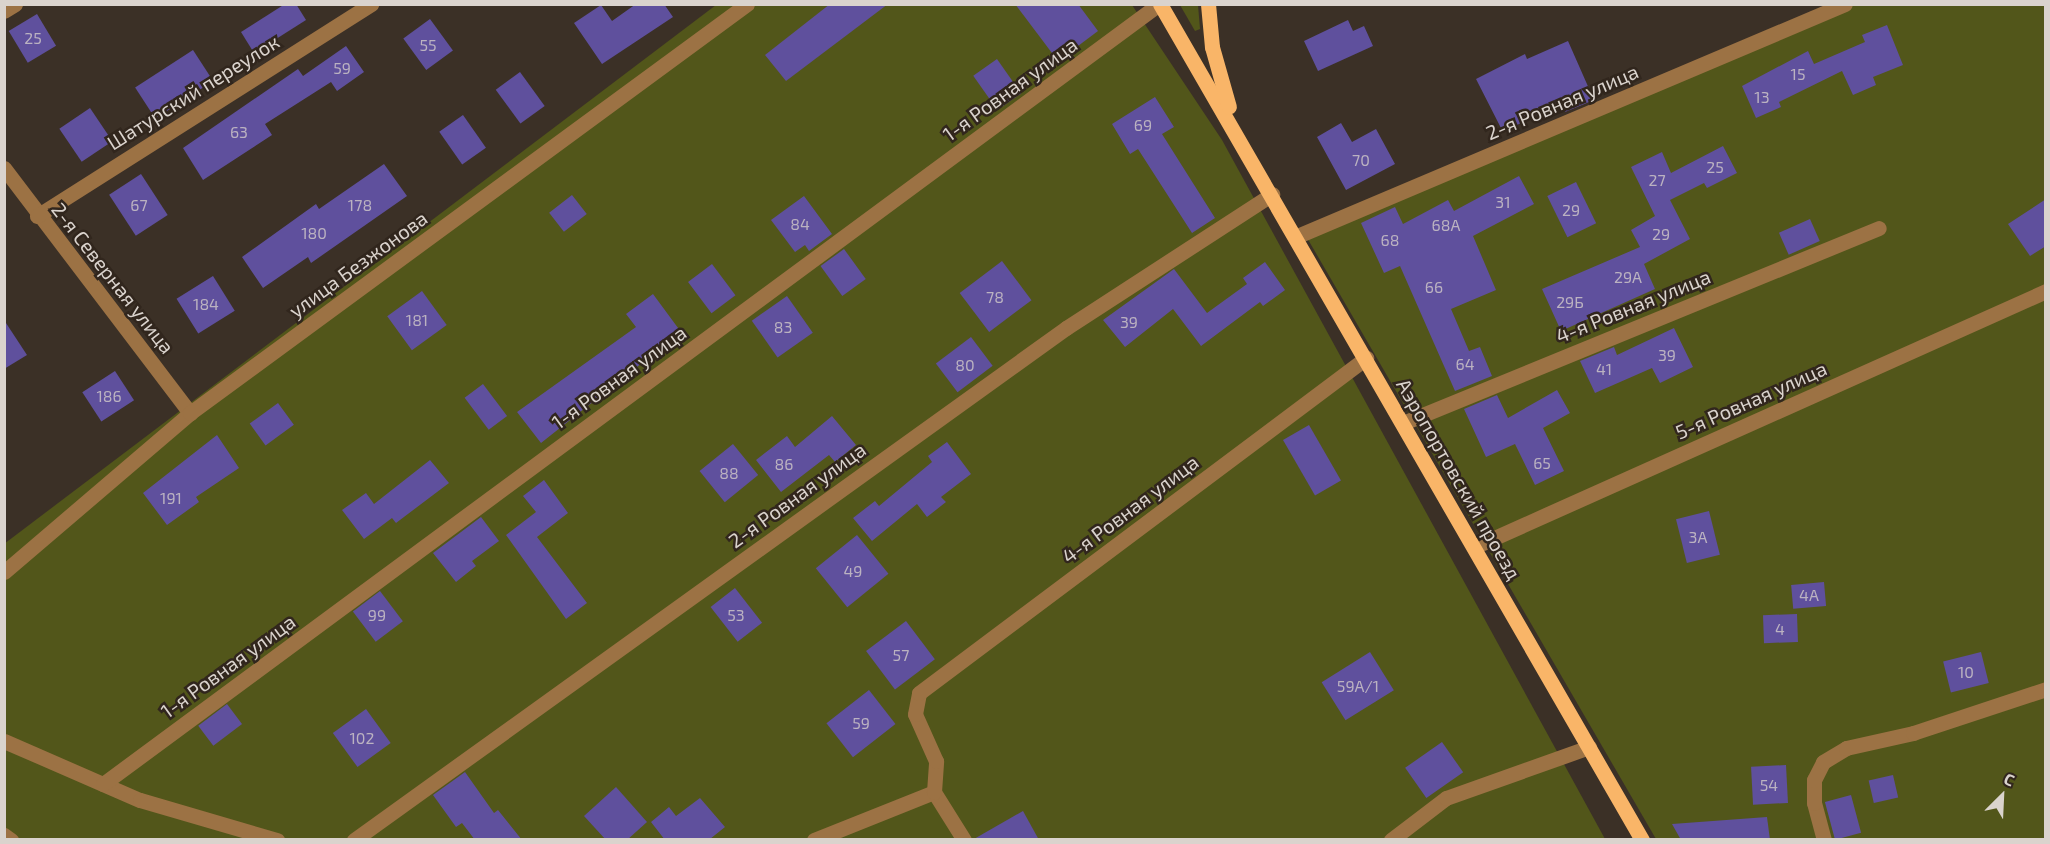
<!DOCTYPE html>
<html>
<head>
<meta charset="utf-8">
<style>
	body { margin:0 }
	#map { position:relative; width:2050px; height:844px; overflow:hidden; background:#3b3026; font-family:"Exo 2",sans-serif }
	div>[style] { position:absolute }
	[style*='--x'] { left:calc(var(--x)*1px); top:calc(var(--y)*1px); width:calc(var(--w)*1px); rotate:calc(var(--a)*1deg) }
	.green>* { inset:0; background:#52561a }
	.building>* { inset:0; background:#5f509d; transform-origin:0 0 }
	.minor>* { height:15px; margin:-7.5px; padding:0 7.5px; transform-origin:7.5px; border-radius:7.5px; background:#9c7244 }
	.major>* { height:15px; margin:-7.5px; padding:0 7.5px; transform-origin:7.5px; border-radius:7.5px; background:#f9b568 }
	span { translate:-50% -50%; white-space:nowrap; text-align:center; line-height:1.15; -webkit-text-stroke:5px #31261d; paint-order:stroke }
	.number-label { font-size:16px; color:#bbb2c1 }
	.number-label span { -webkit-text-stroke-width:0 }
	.street-label { font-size:20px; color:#dad3cd }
	.frame { position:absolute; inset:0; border:6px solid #dad3cd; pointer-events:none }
	.north { position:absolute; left:1972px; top:766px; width:60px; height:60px; -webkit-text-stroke:4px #31261d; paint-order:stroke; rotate:24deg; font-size:16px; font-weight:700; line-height:24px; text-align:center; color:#dad3cd }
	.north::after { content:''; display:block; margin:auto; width:21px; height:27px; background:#dad3cd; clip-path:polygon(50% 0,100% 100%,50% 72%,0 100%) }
</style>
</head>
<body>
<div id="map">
	<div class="green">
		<div style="clip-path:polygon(716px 5px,1132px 5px,1222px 140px,1605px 839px,5px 839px,4px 544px)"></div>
		<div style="clip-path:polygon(1180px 5px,1198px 5px,1200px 29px,1195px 31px)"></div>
		<div style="clip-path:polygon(1839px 5px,2045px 5px,2045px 839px,1656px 839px,1306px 236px)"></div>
	</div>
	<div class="building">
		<div style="clip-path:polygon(285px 4px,296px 4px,306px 20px,254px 53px,241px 32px)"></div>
		<div style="clip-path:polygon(636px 4px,664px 4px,673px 17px,602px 64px,574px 23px,601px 5px,612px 21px)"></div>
		<div style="clip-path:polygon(830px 4px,888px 4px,786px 81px,765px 55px)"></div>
		<div style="clip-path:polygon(1015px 4px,1078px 4px,1098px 31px,1058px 61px)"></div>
		<div style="left:37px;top:14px;width:37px;height:33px;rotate:59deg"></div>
		<div style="left:430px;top:19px;width:39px;height:33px;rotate:54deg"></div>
		<div style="clip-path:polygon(1348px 20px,1353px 31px,1364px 26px,1373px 46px,1318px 71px,1304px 41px)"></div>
		<div style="clip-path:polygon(1887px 25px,1903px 65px,1873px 77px,1876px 85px,1853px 95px,1842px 71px,1779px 102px,1781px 107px,1756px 118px,1742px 86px,1808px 51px,1814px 64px,1865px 42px,1862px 35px)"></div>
		<div style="clip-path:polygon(1568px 41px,1594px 100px,1565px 112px,1561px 103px,1503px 132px,1476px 79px,1525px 54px,1527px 59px)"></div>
		<div style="clip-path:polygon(346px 46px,364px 72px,337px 91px,331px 82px,265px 124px,272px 135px,203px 180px,183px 148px,298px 69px,303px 76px)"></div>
		<div style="left:193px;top:50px;width:37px;height:69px;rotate:57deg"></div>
		<div style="left:997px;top:59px;width:42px;height:29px;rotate:55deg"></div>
		<div style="left:520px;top:72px;width:42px;height:30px;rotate:54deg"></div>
		<div style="clip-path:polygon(1155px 97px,1174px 127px,1162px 134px,1215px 218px,1192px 233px,1138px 149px,1130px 154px,1112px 124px)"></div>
		<div style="left:90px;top:108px;width:40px;height:37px;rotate:56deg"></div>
		<div style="left:463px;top:115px;width:40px;height:29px;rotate:55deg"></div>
		<div style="clip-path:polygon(1341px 123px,1352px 142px,1376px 129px,1395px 164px,1346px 190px,1317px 137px)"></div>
		<div style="clip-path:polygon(1723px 146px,1737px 173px,1707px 188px,1704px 183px,1670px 200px,1690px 239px,1644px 264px,1655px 289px,1561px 331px,1542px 289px,1640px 247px,1631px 230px,1655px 216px,1631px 167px,1662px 152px,1671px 173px)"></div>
		<div style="clip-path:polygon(384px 164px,407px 196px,311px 263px,308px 257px,263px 288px,242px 257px,316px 204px,319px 209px)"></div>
		<div style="left:141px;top:174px;width:49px;height:38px;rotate:57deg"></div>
		<div style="clip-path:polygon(1519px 176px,1534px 204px,1473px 236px,1496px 290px,1451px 309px,1469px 351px,1480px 347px,1492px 376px,1455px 391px,1400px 266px,1384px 273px,1361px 223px,1395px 207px,1403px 224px,1448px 200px,1454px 211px)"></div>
		<div style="left:1576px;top:182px;width:46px;height:32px;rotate:64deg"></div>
		<div style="left:572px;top:195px;width:24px;height:29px;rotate:52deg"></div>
		<div style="clip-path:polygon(804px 196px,832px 234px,809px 251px,805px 245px,795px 252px,771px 220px)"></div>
		<div style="clip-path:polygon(2046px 199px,2046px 246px,2030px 256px,2008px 224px)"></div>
		<div style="left:1810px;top:219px;width:24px;height:34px;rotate:66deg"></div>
		<div style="left:844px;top:249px;width:37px;height:29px;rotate:54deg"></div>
		<div style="left:1002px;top:261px;width:49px;height:53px;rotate:53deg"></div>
		<div style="clip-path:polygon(1265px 262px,1285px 290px,1263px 306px,1260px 302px,1201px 346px,1173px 309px,1125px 347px,1103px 320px,1174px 269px,1207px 313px,1247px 284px,1243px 278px)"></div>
		<div style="left:712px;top:264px;width:39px;height:30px;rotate:53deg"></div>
		<div style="left:213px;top:276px;width:41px;height:43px;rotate:58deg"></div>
		<div style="left:422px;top:291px;width:42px;height:43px;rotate:54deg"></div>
		<div style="clip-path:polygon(653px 294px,681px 332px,541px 443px,517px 412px,636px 327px,626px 314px)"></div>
		<div style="left:787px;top:296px;width:45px;height:43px;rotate:55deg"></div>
		<div style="clip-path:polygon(4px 320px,27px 355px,4px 369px)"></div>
		<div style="clip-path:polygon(1674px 328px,1693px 367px,1660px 383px,1652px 368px,1595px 393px,1580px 361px,1614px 347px,1617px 355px)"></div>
		<div style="left:971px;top:337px;width:36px;height:44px;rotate:53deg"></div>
		<div style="left:115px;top:371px;width:35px;height:39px;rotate:57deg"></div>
		<div style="left:483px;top:384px;width:40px;height:23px;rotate:53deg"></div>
		<div style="clip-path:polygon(1557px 390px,1570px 413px,1543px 428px,1564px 471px,1535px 485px,1515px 444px,1486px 457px,1464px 409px,1497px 395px,1508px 418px)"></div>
		<div style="left:278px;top:403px;width:27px;height:35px;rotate:54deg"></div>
		<div style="clip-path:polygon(832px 416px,856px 445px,835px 462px,829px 455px,781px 492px,756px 460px,787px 436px,795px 447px)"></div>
		<div style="left:1309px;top:425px;width:64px;height:30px;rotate:60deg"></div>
		<div style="clip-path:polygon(217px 435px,239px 468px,196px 497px,199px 502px,167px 525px,143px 493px)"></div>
		<div style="clip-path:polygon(947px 442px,971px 474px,941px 497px,946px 502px,927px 517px,917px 504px,872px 541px,853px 518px,875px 501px,879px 506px,932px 462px,928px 456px)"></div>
		<div style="left:733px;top:444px;width:40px;height:43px;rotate:51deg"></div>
		<div style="clip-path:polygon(430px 460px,449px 483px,396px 523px,392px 518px,364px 539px,342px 510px,366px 493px,374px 504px)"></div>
		<div style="clip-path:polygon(544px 480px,568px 513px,537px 537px,587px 603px,566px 619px,506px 535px,536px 512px,523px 496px)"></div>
		<div style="left:1709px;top:511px;width:45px;height:34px;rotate:76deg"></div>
		<div style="clip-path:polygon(481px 517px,499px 541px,472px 561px,476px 566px,456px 582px,433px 553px)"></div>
		<div style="left:857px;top:535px;width:50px;height:53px;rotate:51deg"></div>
		<div style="left:1824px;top:582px;width:24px;height:33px;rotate:85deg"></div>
		<div style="left:735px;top:588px;width:44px;height:31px;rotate:52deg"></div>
		<div style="left:380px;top:591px;width:38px;height:34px;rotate:53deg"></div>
		<div style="left:1797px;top:614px;width:28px;height:34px;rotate:88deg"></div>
		<div style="left:906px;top:621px;width:48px;height:50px;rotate:53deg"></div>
		<div style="left:1370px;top:652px;width:45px;height:57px;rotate:58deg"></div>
		<div style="left:1981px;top:652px;width:32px;height:39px;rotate:76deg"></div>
		<div style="left:869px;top:690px;width:43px;height:54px;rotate:52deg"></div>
		<div style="left:227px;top:704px;width:25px;height:36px;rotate:53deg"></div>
		<div style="left:366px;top:709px;width:42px;height:41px;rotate:54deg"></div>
		<div style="left:1442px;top:742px;width:37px;height:45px;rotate:55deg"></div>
		<div style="left:1786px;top:765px;width:38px;height:35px;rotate:87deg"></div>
		<div style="clip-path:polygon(465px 772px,494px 813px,498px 810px,522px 840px,475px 840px,462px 823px,456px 827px,433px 795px)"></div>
		<div style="left:1893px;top:775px;width:23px;height:25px;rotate:77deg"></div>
		<div style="clip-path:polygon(616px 787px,647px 822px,627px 840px,606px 840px,584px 816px)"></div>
		<div style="left:1851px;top:795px;width:39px;height:27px;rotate:75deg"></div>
		<div style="clip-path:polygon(700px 798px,725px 827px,710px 839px,665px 840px,651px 822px,669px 807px,676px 816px)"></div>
		<div style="clip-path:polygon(1023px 811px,1039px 840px,974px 840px,974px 839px)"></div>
		<div style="clip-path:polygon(1767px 817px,1770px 840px,1681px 840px,1672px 824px)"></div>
	</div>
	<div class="minor">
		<div style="--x:4;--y:11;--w:13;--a:-32"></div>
		<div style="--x:4;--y:168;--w:308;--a:52.8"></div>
		<div style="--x:37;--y:216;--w:396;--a:-32.4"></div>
		<div style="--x:1295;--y:237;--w:597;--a:-22.96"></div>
		<div style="--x:1403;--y:423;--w:514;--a:-22.28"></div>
		<div style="--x:1474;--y:547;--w:627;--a:-24.11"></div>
		<div style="--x:4;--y:572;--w:245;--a:-40.5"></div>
		<div style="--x:190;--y:413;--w:691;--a:-36.29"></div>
		<div style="--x:4;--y:741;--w:148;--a:23.5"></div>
		<div style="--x:140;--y:800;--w:143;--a:16.3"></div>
		<div style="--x:103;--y:784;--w:1313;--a:-36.45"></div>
		<div style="--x:4;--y:835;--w:9;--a:36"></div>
		<div style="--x:354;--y:840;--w:877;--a:-35.72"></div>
		<div style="--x:1066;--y:328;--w:246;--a:-33"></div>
		<div style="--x:814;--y:840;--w:129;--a:-21.8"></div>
		<div style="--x:964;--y:840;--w:57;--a:-122"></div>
		<div style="--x:934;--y:792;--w:31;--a:-86"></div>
		<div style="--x:936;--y:761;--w:51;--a:-114.1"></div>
		<div style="--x:915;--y:714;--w:21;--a:-79"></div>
		<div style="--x:919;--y:693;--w:559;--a:-36.85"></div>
		<div style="--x:1391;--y:840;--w:69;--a:-37.4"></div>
		<div style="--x:1446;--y:798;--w:152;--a:-19.6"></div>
		<div style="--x:1824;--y:840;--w:38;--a:-105"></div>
		<div style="--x:1814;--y:803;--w:23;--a:-90"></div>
		<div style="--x:1814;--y:780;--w:20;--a:-63"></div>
		<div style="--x:1823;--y:762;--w:27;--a:-31"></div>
		<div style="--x:1846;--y:748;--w:69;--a:-12.6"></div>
		<div style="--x:1913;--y:733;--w:140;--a:-18.3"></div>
	</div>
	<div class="major">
		<div style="--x:1160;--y:4;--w:965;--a:60.03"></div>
		<div style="--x:1208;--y:4;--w:43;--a:84.7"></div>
		<div style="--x:1212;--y:47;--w:62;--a:74.2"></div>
	</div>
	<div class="number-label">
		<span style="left:33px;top:38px">25</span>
		<span style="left:428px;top:45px">55</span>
		<span style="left:342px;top:68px">59</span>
		<span style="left:1798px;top:74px">15</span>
		<span style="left:1762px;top:97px">13</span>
		<span style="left:1143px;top:125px">69</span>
		<span style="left:239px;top:132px">63</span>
		<span style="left:1361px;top:160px">70</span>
		<span style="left:1715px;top:167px">25</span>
		<span style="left:1657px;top:180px">27</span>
		<span style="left:1503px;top:202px">31</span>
		<span style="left:139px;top:205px">67</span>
		<span style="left:360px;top:205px">178</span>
		<span style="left:1571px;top:210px">29</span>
		<span style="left:800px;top:224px">84</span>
		<span style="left:1446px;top:225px">68А</span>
		<span style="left:314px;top:233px">180</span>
		<span style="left:1661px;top:234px">29</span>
		<span style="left:1390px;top:240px">68</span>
		<span style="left:1628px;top:277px">29А</span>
		<span style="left:1434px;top:287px">66</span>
		<span style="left:995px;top:297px">78</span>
		<span style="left:1570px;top:302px">29Б</span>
		<span style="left:206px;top:304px">184</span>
		<span style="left:417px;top:320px">181</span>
		<span style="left:1129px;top:322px">39</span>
		<span style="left:783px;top:327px">83</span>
		<span style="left:1667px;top:355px">39</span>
		<span style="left:1465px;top:364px">64</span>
		<span style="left:965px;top:365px">80</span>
		<span style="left:1604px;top:369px">41</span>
		<span style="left:109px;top:396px">186</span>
		<span style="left:1542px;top:463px">65</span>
		<span style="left:784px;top:464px">86</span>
		<span style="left:729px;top:473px">88</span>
		<span style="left:171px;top:498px">191</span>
		<span style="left:1698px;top:537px">3А</span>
		<span style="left:853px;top:571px">49</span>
		<span style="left:1809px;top:595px">4А</span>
		<span style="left:377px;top:615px">99</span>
		<span style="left:736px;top:615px">53</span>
		<span style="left:1780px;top:629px">4</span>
		<span style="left:901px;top:655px">57</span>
		<span style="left:1966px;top:672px">10</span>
		<span style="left:1358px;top:686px">59А/1</span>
		<span style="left:861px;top:723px">59</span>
		<span style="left:362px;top:738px">102</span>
		<span style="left:1769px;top:785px">54</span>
	</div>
	<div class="street-label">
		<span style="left:1010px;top:89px;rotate:-36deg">1-я Ровная улица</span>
		<span style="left:193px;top:92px;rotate:-32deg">Шатурский переулок</span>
		<span style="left:1562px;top:102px;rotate:-23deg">2-я Ровная улица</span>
		<span style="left:358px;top:264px;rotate:-36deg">улица Безжонова</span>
		<span style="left:113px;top:278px;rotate:52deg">2-я Северная улица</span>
		<span style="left:1633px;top:306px;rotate:-22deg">4-я Ровная улица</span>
		<span style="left:619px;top:377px;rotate:-36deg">1-я Ровная улица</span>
		<span style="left:1751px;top:400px;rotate:-24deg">5-я Ровная улица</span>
		<span style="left:1459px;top:479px;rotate:60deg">Аэропортовский проезд</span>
		<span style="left:797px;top:495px;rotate:-36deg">2-я Ровная улица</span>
		<span style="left:1130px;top:509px;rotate:-37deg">4-я Ровная улица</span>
		<span style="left:228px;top:666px;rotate:-36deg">1-я Ровная улица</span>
	</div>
	<div class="frame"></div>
	<div class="north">С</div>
</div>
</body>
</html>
